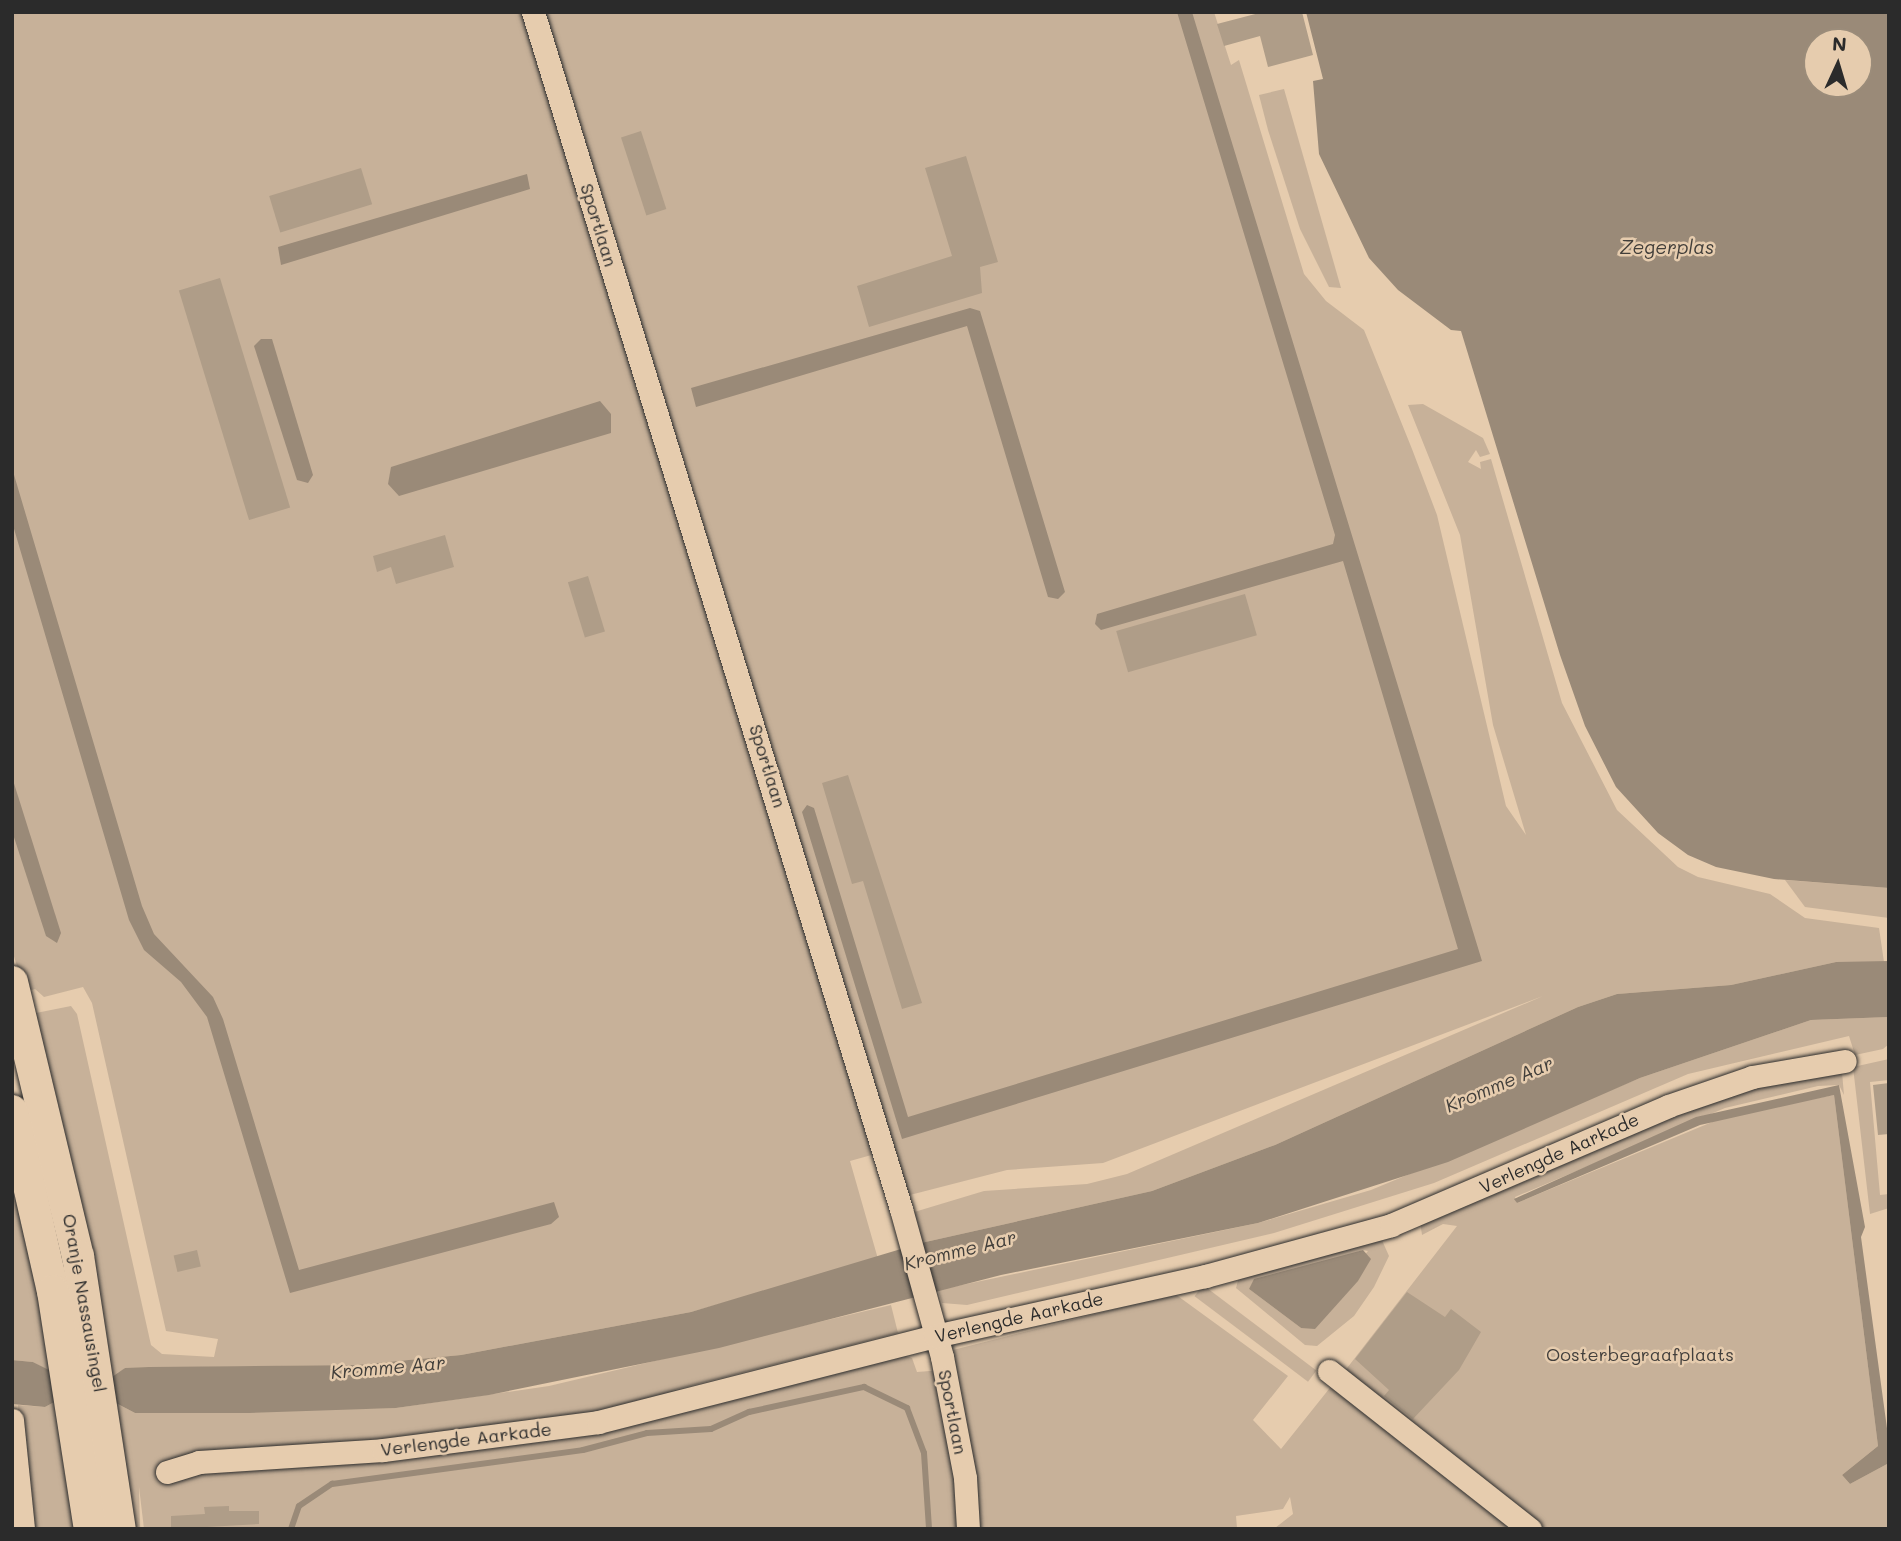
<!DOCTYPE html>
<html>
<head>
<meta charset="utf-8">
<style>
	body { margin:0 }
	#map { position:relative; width:1901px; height:1541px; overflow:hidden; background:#e6ccae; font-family:Mali,sans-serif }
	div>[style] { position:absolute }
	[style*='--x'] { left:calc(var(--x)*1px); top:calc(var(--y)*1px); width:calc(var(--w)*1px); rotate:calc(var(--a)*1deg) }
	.green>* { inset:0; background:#c7b199; transform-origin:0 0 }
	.water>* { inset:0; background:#9a8a78 }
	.stream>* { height:6px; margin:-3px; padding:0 3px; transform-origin:3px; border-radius:3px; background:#9a8a78 }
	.building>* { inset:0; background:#af9d88; transform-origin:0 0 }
	.roads { filter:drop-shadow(0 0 2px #2b2b2b) drop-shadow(0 0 2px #2b2b2b) }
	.street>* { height:23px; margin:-11.5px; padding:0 11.5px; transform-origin:11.5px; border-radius:11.5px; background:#e6ccae }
	.secondary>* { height:32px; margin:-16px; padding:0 16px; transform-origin:16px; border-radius:16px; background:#e6ccae }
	span { translate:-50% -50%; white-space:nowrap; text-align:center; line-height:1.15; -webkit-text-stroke:5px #e6ccae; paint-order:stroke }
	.street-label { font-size:18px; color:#2b2b2b }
	.park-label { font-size:18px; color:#423f3c }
	.water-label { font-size:19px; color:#413e3a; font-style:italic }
	.frame { position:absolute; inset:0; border:14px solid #2b2b2b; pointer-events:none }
	.north { position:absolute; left:1803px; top:28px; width:70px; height:70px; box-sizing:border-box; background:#e6ccae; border:2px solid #9b8c7a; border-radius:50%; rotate:4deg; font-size:19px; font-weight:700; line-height:28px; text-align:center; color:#2b2b2b }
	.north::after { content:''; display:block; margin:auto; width:24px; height:32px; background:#2b2b2b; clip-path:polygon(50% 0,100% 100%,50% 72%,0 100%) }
</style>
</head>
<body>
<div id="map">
	<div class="green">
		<div style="clip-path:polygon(12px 12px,1214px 12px,1231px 65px,1239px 60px,1304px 274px,1326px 301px,1364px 330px,1412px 449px,1437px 515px,1506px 806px,1526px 835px,1493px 725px,1460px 535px,1408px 405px,1423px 404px,1483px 438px,1490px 454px,1480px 457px,1476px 450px,1468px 462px,1481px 469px,1480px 462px,1491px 459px,1562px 703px,1617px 810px,1678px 867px,1698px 877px,1770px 894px,1805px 918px,1879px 928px,1884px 962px,1836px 962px,1731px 985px,1617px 994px,1578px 1007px,1275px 1145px,1152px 1191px,921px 1243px,911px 1213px,984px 1191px,1087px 1184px,1127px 1174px,1543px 996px,1103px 1163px,1007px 1170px,906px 1196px,893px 1149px,850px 1161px,878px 1259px,691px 1312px,461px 1355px,356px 1365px,125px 1368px,113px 1381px,31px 1014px,71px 1006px,77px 1014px,151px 1345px,162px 1354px,214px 1357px,218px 1339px,166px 1331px,92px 1003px,83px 987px,44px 997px,35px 989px,25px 992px,12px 950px)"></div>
		<div style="clip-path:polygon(1284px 89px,1341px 288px,1329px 287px,1300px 229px,1268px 130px,1259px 95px)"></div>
		<div style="clip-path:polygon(1785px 880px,1889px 888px,1889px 918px,1805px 907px)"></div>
		<div style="clip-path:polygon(1889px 1017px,1889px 1044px,1883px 1049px,1855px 1055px,1849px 1036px,1688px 1074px,1434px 1183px,1274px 1233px,967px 1305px,942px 1303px,938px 1290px,1258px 1223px,1371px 1190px,1640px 1078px,1811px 1020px)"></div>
		<div style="clip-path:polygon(1889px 1059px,1889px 1080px,1870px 1082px,1880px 1195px,1889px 1194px,1889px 1208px,1870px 1214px,1853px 1067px)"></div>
		<div style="clip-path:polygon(1842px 1072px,1844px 1095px,1839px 1085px,1818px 1086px,1725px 1108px,1515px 1197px,1517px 1203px,1729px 1115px,1834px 1095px,1878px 1446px,1842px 1475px,1850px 1484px,1889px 1463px,1889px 1529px,1543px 1529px,1344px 1372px,1457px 1226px,1443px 1224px,1422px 1235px,1420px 1221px,1667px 1115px,1754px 1085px)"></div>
		<div style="clip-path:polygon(12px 1176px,54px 1373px,33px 1362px,12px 1360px)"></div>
		<div style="clip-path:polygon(evenodd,1381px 1238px,1389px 1256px,1374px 1287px,1354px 1316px,1317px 1346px,1305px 1345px,1236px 1288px,1239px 1277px,1381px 1238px,1363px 1250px,1368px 1251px,1301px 1328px,1249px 1289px,1363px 1250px)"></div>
		<div style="left:1203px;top:1285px;width:142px;height:14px;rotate:37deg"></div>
		<div style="clip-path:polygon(evenodd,1175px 1294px,1288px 1376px,1253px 1420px,1281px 1449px,1333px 1384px,1518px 1529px,144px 1529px,139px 1487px,140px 1529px,130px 1529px,114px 1402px,135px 1413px,396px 1408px,549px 1386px,891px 1305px,898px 1333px,670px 1391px,897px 1353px,912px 1358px,917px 1372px,956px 1369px,953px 1350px,1175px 1294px,1290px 1497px,1293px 1514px,1275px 1528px,1237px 1528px,1236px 1516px,1283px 1509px,1290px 1497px)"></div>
		<div style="clip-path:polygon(60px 1399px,74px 1529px,28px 1529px,18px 1405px,45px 1407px)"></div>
	</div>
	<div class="water">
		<div style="clip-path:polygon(1177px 12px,1192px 12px,1482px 961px,902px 1139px,802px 812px,807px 805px,814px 808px,908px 1117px,1458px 949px,1343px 561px,1101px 630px,1095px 624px,1097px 614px,1333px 544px,1335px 535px)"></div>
		<div style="clip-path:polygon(evenodd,1306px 12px,1889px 12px,1889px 888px,1774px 879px,1716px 867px,1688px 855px,1658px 833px,1616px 787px,1585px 726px,1560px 655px,1461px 331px,1451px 330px,1398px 290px,1369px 258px,1319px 154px,1313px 81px,1323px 79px,1306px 12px,1859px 42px,1859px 84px,1817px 84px,1817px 42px,1859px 42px)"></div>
		<div style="clip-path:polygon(527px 174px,530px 189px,281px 265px,278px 247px)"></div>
		<div style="clip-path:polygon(970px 308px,980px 311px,1065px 592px,1058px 599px,1048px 597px,967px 326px,696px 407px,691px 388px)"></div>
		<div style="clip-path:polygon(261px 339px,272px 339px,313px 475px,308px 483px,297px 480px,254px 346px)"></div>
		<div style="clip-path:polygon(600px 401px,611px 414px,611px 433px,399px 496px,388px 484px,391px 467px)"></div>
		<div style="clip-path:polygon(12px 468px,142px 906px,154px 934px,213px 997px,223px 1019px,299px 1270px,554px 1202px,559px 1217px,551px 1224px,290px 1293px,207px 1017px,181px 982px,144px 950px,129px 920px,12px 522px)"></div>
		<div style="clip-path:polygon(12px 777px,61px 933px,57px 943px,46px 936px,12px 831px)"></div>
		<div style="clip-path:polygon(1889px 961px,1889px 1017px,1811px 1020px,1640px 1078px,1448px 1162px,1258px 1223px,1001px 1275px,719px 1348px,489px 1395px,396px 1408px,249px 1413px,135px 1413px,114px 1402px,60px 1399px,45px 1407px,12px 1404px,12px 1360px,33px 1362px,55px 1373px,112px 1377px,125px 1368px,149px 1367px,356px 1365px,461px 1355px,691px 1312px,921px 1243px,1152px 1191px,1275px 1145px,1578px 1007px,1617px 994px,1731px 985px,1836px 962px)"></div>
		<div style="clip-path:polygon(1839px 1085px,1865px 1227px,1861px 1237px,1889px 1443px,1889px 1463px,1850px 1484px,1842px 1475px,1878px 1446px,1834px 1095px,1700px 1125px,1517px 1203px,1514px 1199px,1696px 1117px)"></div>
		<div style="clip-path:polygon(1363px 1250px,1371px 1259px,1358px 1281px,1315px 1329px,1301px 1328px,1249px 1289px,1254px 1279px)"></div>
	</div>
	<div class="stream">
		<div style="--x:291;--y:1529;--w:24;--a:-71"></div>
		<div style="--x:299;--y:1506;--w:40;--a:-34"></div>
		<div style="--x:332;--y:1484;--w:253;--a:-7.7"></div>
		<div style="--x:583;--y:1450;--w:66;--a:-14.9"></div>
		<div style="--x:647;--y:1433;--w:64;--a:-3.6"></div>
		<div style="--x:711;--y:1429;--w:42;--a:-24.1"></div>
		<div style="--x:749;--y:1412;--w:118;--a:-12.3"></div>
		<div style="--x:864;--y:1387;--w:48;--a:26"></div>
		<div style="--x:907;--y:1408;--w:48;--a:69.3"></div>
		<div style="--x:924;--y:1453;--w:76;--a:86.2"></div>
	</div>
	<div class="building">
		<div style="clip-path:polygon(1263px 12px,1302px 12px,1313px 55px,1268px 67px,1260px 36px,1224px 46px,1217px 24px)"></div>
		<div style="left:641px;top:131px;width:82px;height:21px;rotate:72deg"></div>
		<div style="clip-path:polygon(966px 156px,998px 262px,980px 267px,982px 293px,869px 327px,857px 286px,952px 256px,925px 168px)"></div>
		<div style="left:361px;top:168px;width:38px;height:96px;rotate:73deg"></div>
		<div style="left:220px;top:278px;width:240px;height:43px;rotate:73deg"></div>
		<div style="clip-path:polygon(445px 535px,454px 567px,396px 584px,391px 567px,377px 572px,373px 556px)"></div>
		<div style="left:588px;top:576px;width:58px;height:21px;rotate:73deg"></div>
		<div style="left:1245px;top:594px;width:43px;height:134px;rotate:74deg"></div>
		<div style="clip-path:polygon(848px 775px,922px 1003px,902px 1009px,863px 881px,852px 884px,822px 783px)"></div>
		<div style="clip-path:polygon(1889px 1083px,1889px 1134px,1878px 1135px,1873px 1085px)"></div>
		<div style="left:197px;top:1250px;width:17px;height:24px;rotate:77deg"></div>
		<div style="clip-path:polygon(1407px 1292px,1445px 1317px,1451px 1309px,1481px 1332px,1459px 1370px,1413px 1419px,1384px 1396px,1389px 1390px,1355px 1359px)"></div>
		<div style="clip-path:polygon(229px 1506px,229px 1511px,259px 1511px,259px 1524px,171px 1529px,171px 1516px,205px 1514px,204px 1507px)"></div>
	</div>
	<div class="roads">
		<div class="street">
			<div style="--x:533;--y:12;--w:1252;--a:72.91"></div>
			<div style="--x:901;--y:1209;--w:154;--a:74.5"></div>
			<div style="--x:942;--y:1357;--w:123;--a:79.2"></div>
			<div style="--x:965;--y:1478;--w:51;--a:86.6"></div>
			<div style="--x:1329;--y:1371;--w:256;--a:38.2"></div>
			<div style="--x:12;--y:1420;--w:110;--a:84.2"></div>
			<div style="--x:167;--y:1472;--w:34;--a:-17"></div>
			<div style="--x:199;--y:1462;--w:184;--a:-3.7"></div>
			<div style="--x:383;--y:1450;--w:217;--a:-7.4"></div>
			<div style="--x:598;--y:1422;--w:348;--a:-14.3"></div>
			<div style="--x:935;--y:1336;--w:277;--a:-12.5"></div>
			<div style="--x:1205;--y:1276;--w:193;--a:-15.3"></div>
			<div style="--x:1391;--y:1225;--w:301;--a:-23.2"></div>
			<div style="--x:1668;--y:1106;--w:89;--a:-19"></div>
			<div style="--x:1752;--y:1077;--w:94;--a:-9.8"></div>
		</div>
		<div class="secondary">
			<div style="--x:12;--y:982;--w:282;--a:76.5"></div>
			<div style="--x:78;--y:1256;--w:276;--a:81.3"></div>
			<div style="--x:12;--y:1111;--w:185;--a:77.2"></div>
			<div style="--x:53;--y:1291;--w:241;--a:81.2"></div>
		</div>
	</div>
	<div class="street-label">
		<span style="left:599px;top:225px;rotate:73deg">Sportlaan</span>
		<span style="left:768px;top:766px;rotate:73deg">Sportlaan</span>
		<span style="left:1559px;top:1153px;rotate:-24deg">Verlengde Aarkade</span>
		<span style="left:85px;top:1303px;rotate:80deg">Oranje Nassausingel</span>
		<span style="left:1019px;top:1317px;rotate:-13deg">Verlengde Aarkade</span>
		<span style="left:953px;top:1412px;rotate:79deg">Sportlaan</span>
		<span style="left:466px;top:1439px;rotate:-7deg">Verlengde Aarkade</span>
	</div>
	<div class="park-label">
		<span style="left:1640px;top:1354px">Oosterbegraafplaats</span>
	</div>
	<div class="water-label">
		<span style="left:1667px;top:247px">Zegerplas</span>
		<span style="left:1499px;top:1084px;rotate:-23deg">Kromme Aar</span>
		<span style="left:960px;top:1250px;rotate:-14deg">Kromme Aar</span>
		<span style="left:388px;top:1367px;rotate:-5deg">Kromme Aar</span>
	</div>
	<div class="frame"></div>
	<div class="north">N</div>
</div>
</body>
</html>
